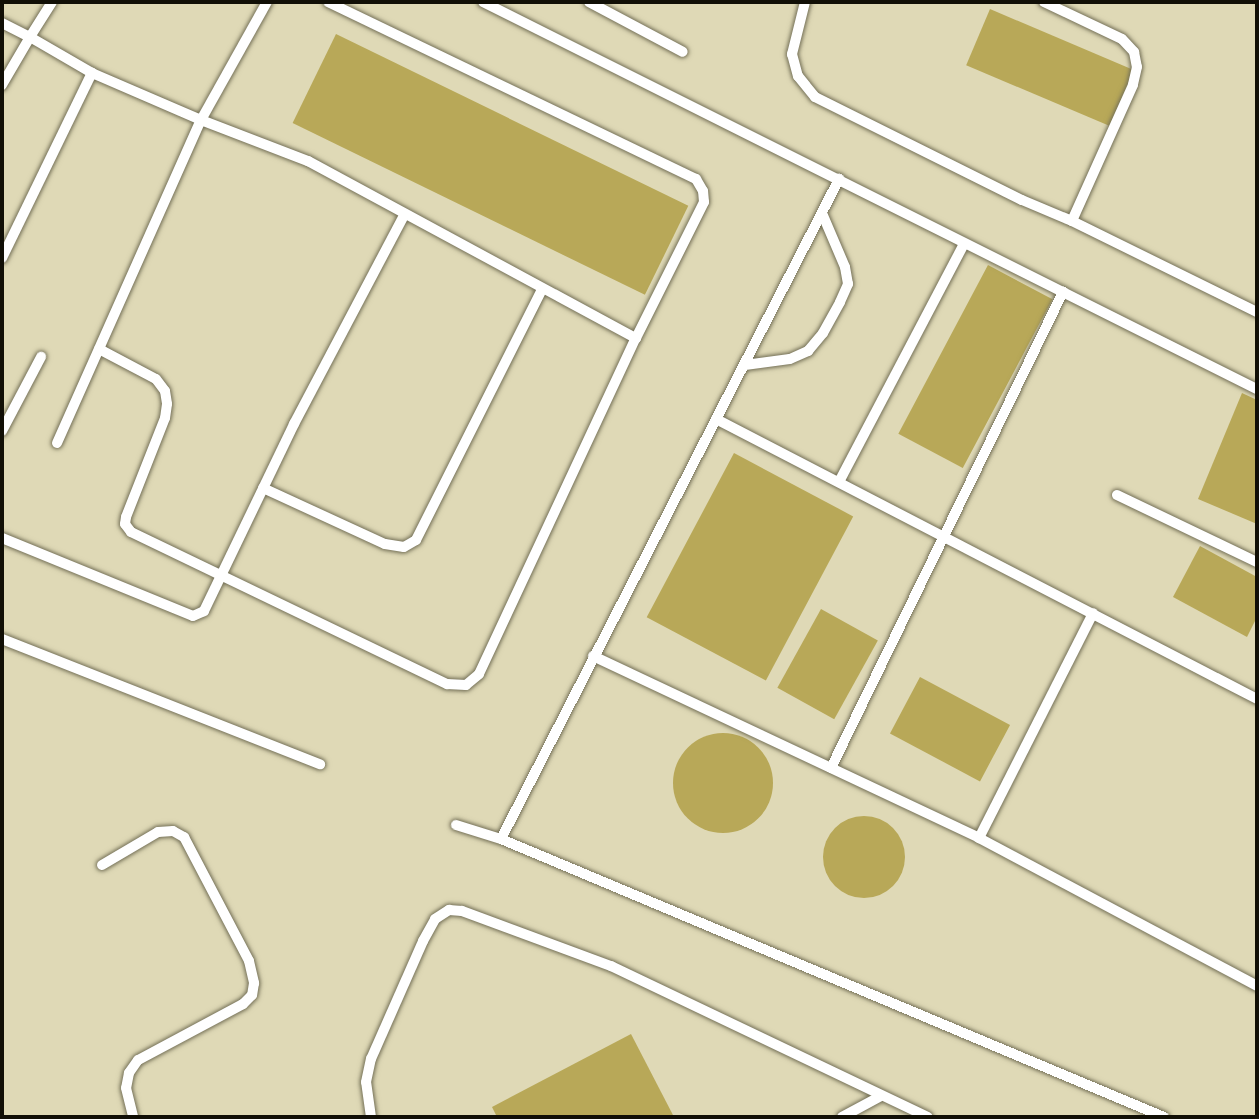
<!DOCTYPE html>
<html>
<head>
<meta charset="utf-8">
<style>
	body { margin:0 }
	#map { position:relative; width:1259px; height:1119px; overflow:hidden; background:#e7e2c7; font-family:"DM Sans",sans-serif }
	div>[style] { position:absolute }
	[style*='--x'] { left:calc(var(--x)*1px); top:calc(var(--y)*1px); width:calc(var(--w)*1px); rotate:calc(var(--a)*1deg) }
	.built>* { inset:0; background:#dfd9b6; transform-origin:0 0 }
	.building>* { inset:0; background:#b8a858; transform-origin:0 0 }
	.round { border-radius:50% }
	.roads { filter:drop-shadow(0 0 2px #747057) drop-shadow(0 0 2px #747057) }
	.service>* { height:10px; margin:-5px; padding:0 5px; transform-origin:5px; border-radius:5px; background:#fff }
	span { translate:-50% -50%; white-space:nowrap; text-align:center; line-height:1.15; -webkit-text-stroke:5px #f4efd4; paint-order:stroke }
	.frame { position:absolute; inset:0; border:4px solid #110f06; pointer-events:none }
</style>
</head>
<body>
<div id="map">
	<div class="built">
		<div style="left:2px;top:2px;width:1255px;height:1115px"></div>
	</div>
	<div class="building">
		<div style="left:990px;top:9px;width:156px;height:61px;rotate:23deg"></div>
		<div style="left:336px;top:34px;width:392px;height:99px;rotate:26deg"></div>
		<div style="left:988px;top:265px;width:73px;height:191px;rotate:28deg"></div>
		<div style="clip-path:polygon(1242px 393px,1257px 400px,1257px 524px,1198px 499px)"></div>
		<div style="left:734px;top:453px;width:135px;height:186px;rotate:28deg"></div>
		<div style="clip-path:polygon(1200px 546px,1257px 577px,1257px 617px,1247px 637px,1173px 597px)"></div>
		<div style="left:821px;top:609px;width:65px;height:90px;rotate:29deg"></div>
		<div style="left:920px;top:677px;width:102px;height:64px;rotate:28deg"></div>
		<div class="round" style="left:673px;top:733px;width:100px;height:100px"></div>
		<div class="round" style="left:823px;top:816px;width:82px;height:82px"></div>
		<div style="clip-path:polygon(631px 1034px,674px 1117px,497px 1117px,492px 1107px)"></div>
	</div>
	<div class="roads">
		<div class="service">
			<div style="--x:52;--y:2;--w:41;--a:122.2"></div>
			<div style="--x:30;--y:37;--w:72;--a:30.1"></div>
			<div style="--x:92;--y:73;--w:119;--a:23.3"></div>
			<div style="--x:201;--y:120;--w:115;--a:21"></div>
			<div style="--x:308;--y:161;--w:373;--a:28.4"></div>
			<div style="--x:483;--y:2;--w:865;--a:26.57"></div>
			<div style="--x:589;--y:2;--w:106;--a:28"></div>
			<div style="--x:805;--y:2;--w:54;--a:104"></div>
			<div style="--x:792;--y:54;--w:23;--a:75"></div>
			<div style="--x:798;--y:76;--w:27;--a:51"></div>
			<div style="--x:815;--y:97;--w:231;--a:26.5"></div>
			<div style="--x:1022;--y:200;--w:54;--a:22.8"></div>
			<div style="--x:1072;--y:221;--w:206;--a:26.2"></div>
			<div style="--x:1044;--y:2;--w:86;--a:25.4"></div>
			<div style="--x:1122;--y:39;--w:18;--a:47"></div>
			<div style="--x:1134;--y:52;--w:15;--a:79"></div>
			<div style="--x:1137;--y:67;--w:18;--a:103"></div>
			<div style="--x:1133;--y:85;--w:149;--a:114.2"></div>
			<div style="--x:2;--y:23;--w:31;--a:27"></div>
			<div style="--x:30;--y:37;--w:56;--a:120.3"></div>
			<div style="--x:2;--y:258;--w:206;--a:-64.1"></div>
			<div style="--x:99;--y:349;--w:64;--a:27.8"></div>
			<div style="--x:156;--y:379;--w:15;--a:53"></div>
			<div style="--x:165;--y:391;--w:13;--a:81"></div>
			<div style="--x:167;--y:404;--w:14;--a:98"></div>
			<div style="--x:165;--y:418;--w:106;--a:111.5"></div>
			<div style="--x:126;--y:517;--w:7;--a:98"></div>
			<div style="--x:125;--y:524;--w:10;--a:53"></div>
			<div style="--x:131;--y:532;--w:351;--a:25.7"></div>
			<div style="--x:447;--y:684;--w:19;--a:3"></div>
			<div style="--x:466;--y:685;--w:17;--a:-40"></div>
			<div style="--x:479;--y:674;--w:371;--a:-65"></div>
			<div style="--x:636;--y:338;--w:152;--a:-63.4"></div>
			<div style="--x:704;--y:202;--w:11;--a:-95"></div>
			<div style="--x:703;--y:191;--w:14;--a:-120"></div>
			<div style="--x:696;--y:179;--w:408;--a:-154.3"></div>
			<div style="--x:745;--y:365;--w:45;--a:-7.6"></div>
			<div style="--x:790;--y:359;--w:20;--a:-24"></div>
			<div style="--x:808;--y:351;--w:23;--a:-50"></div>
			<div style="--x:823;--y:333;--w:35;--a:-61"></div>
			<div style="--x:840;--y:302;--w:20;--a:-66"></div>
			<div style="--x:848;--y:284;--w:17;--a:-100"></div>
			<div style="--x:845;--y:267;--w:59;--a:-113.1"></div>
			<div style="--x:716;--y:419;--w:609;--a:27.36"></div>
			<div style="--x:2;--y:431;--w:84;--a:-62.2"></div>
			<div style="--x:57;--y:443;--w:354;--a:-66"></div>
			<div style="--x:201;--y:120;--w:135;--a:-60.8"></div>
			<div style="--x:839;--y:482;--w:269;--a:-62.3"></div>
			<div style="--x:263;--y:488;--w:134;--a:24.7"></div>
			<div style="--x:385;--y:544;--w:19;--a:9"></div>
			<div style="--x:404;--y:547;--w:14;--a:-30"></div>
			<div style="--x:416;--y:540;--w:280;--a:-63.3"></div>
			<div style="--x:1117;--y:495;--w:155;--a:25.6"></div>
			<div style="--x:2;--y:538;--w:206;--a:22.2"></div>
			<div style="--x:193;--y:616;--w:12;--a:-24"></div>
			<div style="--x:204;--y:611;--w:208;--a:-64.3"></div>
			<div style="--x:294;--y:424;--w:236;--a:-62.2"></div>
			<div style="--x:2;--y:639;--w:342;--a:21.5"></div>
			<div style="--x:593;--y:656;--w:427;--a:25.2"></div>
			<div style="--x:979;--y:838;--w:315;--a:28"></div>
			<div style="--x:831;--y:768;--w:530;--a:-64.02"></div>
			<div style="--x:456;--y:825;--w:47;--a:17.3"></div>
			<div style="--x:501;--y:839;--w:719;--a:22.75"></div>
			<div style="--x:979;--y:838;--w:252;--a:-63.1"></div>
			<div style="--x:501;--y:839;--w:742;--a:-62.88"></div>
			<div style="--x:102;--y:865;--w:65;--a:-30.5"></div>
			<div style="--x:158;--y:832;--w:15;--a:-4"></div>
			<div style="--x:173;--y:831;--w:13;--a:29"></div>
			<div style="--x:184;--y:837;--w:140;--a:62.3"></div>
			<div style="--x:249;--y:961;--w:23;--a:77"></div>
			<div style="--x:254;--y:983;--w:12;--a:99"></div>
			<div style="--x:252;--y:995;--w:13;--a:135"></div>
			<div style="--x:243;--y:1004;--w:119;--a:151.9"></div>
			<div style="--x:138;--y:1060;--w:16;--a:125"></div>
			<div style="--x:129;--y:1073;--w:15;--a:101"></div>
			<div style="--x:126;--y:1088;--w:30;--a:76"></div>
			<div style="--x:371;--y:1117;--w:35;--a:-98"></div>
			<div style="--x:366;--y:1082;--w:24;--a:-78"></div>
			<div style="--x:371;--y:1059;--w:129;--a:-66.2"></div>
			<div style="--x:423;--y:941;--w:25;--a:-61"></div>
			<div style="--x:435;--y:919;--w:17;--a:-33"></div>
			<div style="--x:449;--y:910;--w:13;--a:4"></div>
			<div style="--x:462;--y:911;--w:159;--a:20.3"></div>
			<div style="--x:611;--y:966;--w:351;--a:25.5"></div>
			<div style="--x:842;--y:1117;--w:44;--a:-28.3"></div>
		</div>
	</div>
	<div class="frame"></div>
</div>
</body>
</html>
